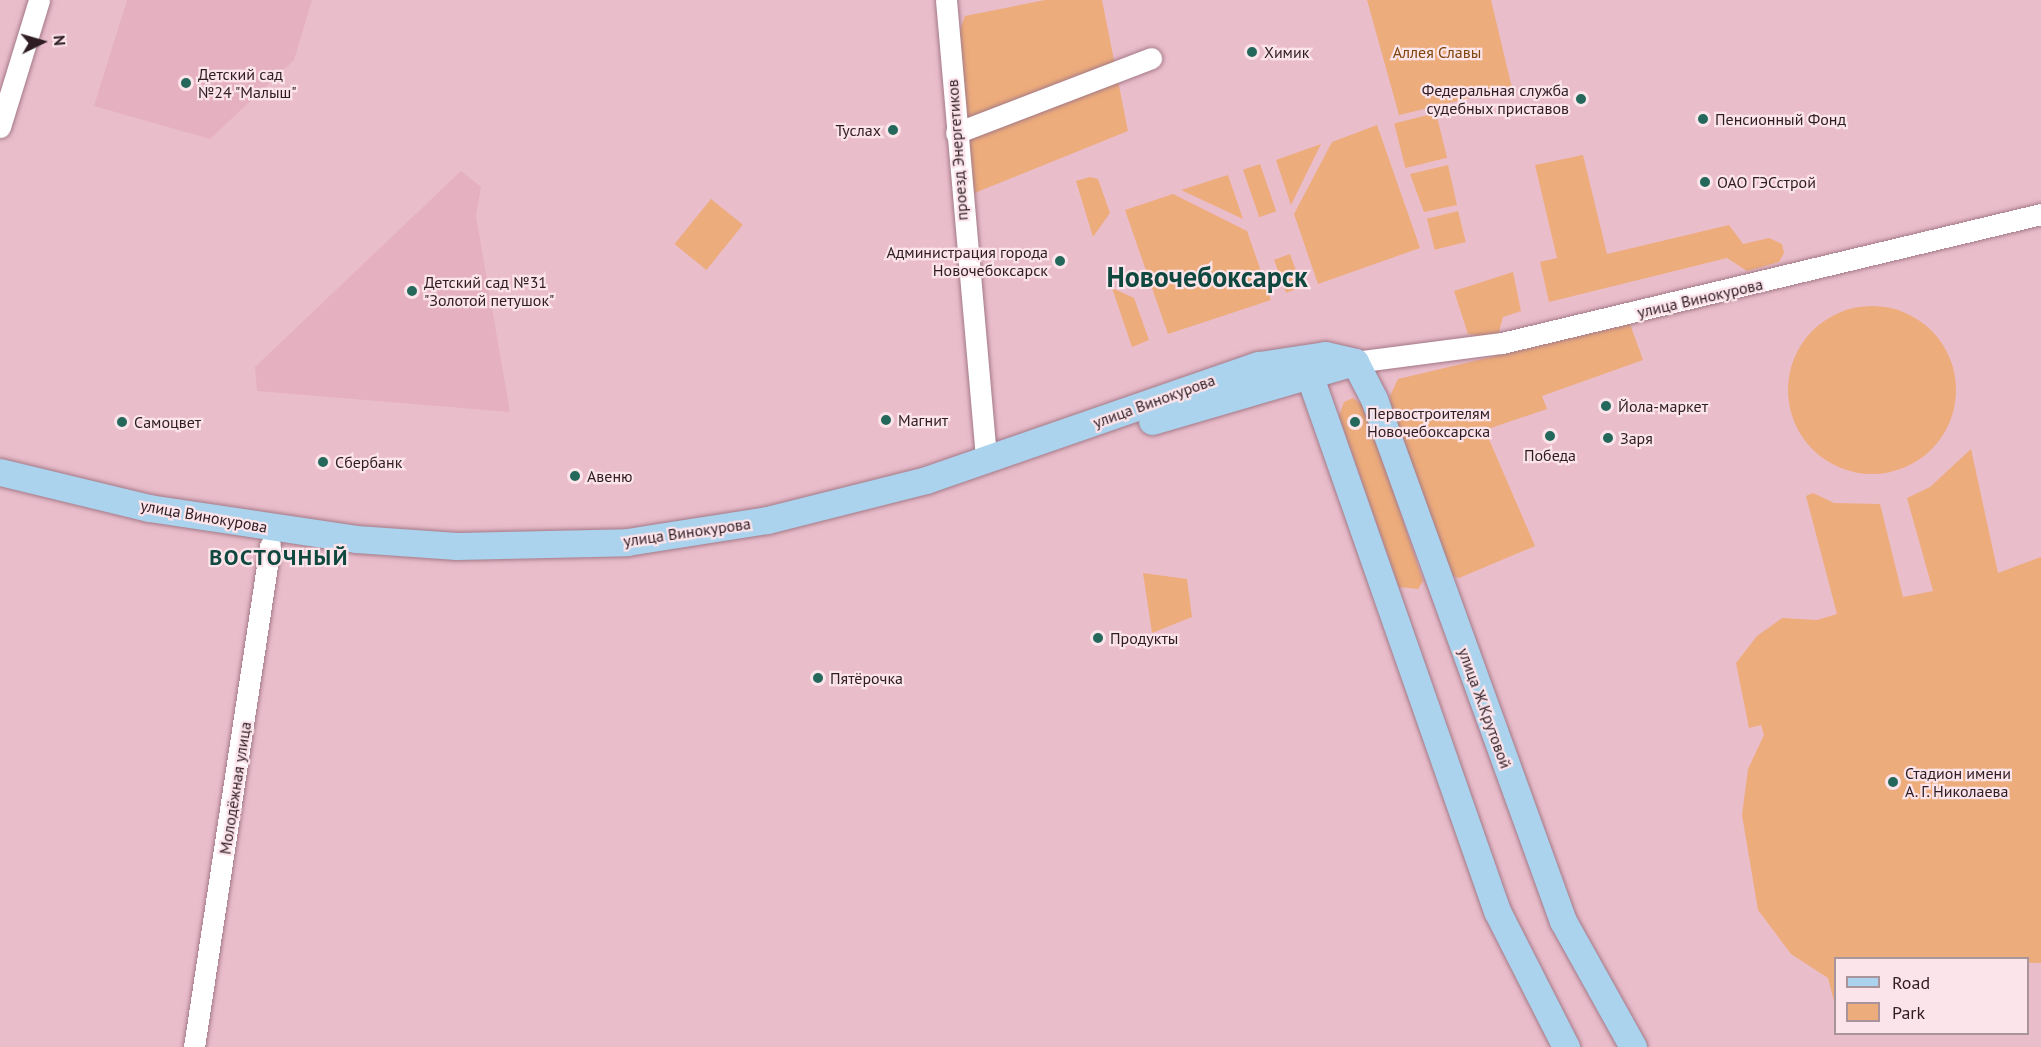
<!DOCTYPE html>
<html>
<head>
<meta charset="utf-8">
<style>
	body { margin:0 }
	#map { position:relative; width:2041px; height:1047px; overflow:hidden; background:#eabdcb; font-family:"PT Sans",sans-serif }
	div>[style] { position:absolute }
	[style*='--x'] { left:calc(var(--x)*1px); top:calc(var(--y)*1px); width:calc(var(--w)*1px); rotate:calc(var(--a)*1deg) }
	.built>* { inset:0; background:#e5b0c0 }
	.green>* { inset:0; background:#edac7b; transform-origin:0 0 }
	.round { border-radius:50% }
	.roads { filter:drop-shadow(0 0 2px #a37987) drop-shadow(0 0 2px #a37987) }
	.minor>* { height:21px; margin:-10.5px; padding:0 10.5px; transform-origin:10.5px; border-radius:10.5px; background:#fff }
	.major>* { height:27px; margin:-13.5px; padding:0 13.5px; transform-origin:13.5px; border-radius:13.5px; background:#abd3ed }
	.dots>* { width:16px; height:16px; translate:-50% -50%; box-sizing:border-box; border:3px solid #fce4eb; border-radius:50% }
	span { translate:-50% -50%; white-space:nowrap; text-align:center; line-height:1.15; -webkit-text-stroke:4.5px #fce4eb; paint-order:stroke }
	.poi-label { font-size:16px; color:#2e1d23 }
	.left { translate:0 -50%; text-align:left }
	.right { translate:-100% -50%; text-align:right }
	.park-label { font-size:16px; color:#7f450a }
	.street-label { font-size:16px; color:#2e1d23 }
	.district-label { font-size:22px; color:#0f483e; font-weight:700; letter-spacing:1.5px }
	.town-label { font-size:28px; color:#0f483e; font-weight:700 }
	.legend { position:absolute; left:1834px; top:957px; width:195px; height:78px; box-sizing:border-box; background:#fce4eb; border:2px solid #aa949b; margin:0; padding:8px 10px; list-style:none; font-size:18px; color:#2e1d23 }
	.legend li { display:flex; align-items:center; gap:12px; height:30px }
	.legend b { width:30px; border:2px solid #aa949b }
	.north { position:absolute; left:12px; top:12px; width:60px; height:60px; -webkit-text-stroke:4px #fce4eb; paint-order:stroke; rotate:85deg; font-size:16px; font-weight:700; line-height:24px; text-align:center; color:#2e1d23 }
	.north::after { content:''; display:block; margin:auto; width:21px; height:27px; background:#2e1d23; clip-path:polygon(50% 0,100% 100%,50% 72%,0 100%) }
</style>
</head>
<body>
<div id="map">
	<div class="built">
		<div style="clip-path:polygon(127px 0,312px 0,294px 60px,210px 139px,94px 106px)"></div>
		<div style="clip-path:polygon(461px 171px,481px 187px,476px 216px,510px 412px,257px 391px,255px 367px)"></div>
	</div>
	<div class="green">
		<div style="clip-path:polygon(1045px 0,1102px 0,1128px 131px,972px 194px,956px 40px,965px 16px)"></div>
		<div style="clip-path:polygon(1367px 0,1491px 0,1512px 88px,1399px 115px)"></div>
		<div style="left:1436px;top:113px;width:46px;height:43px;rotate:76deg"></div>
		<div style="clip-path:polygon(1377px 125px,1420px 248px,1318px 284px,1294px 214px,1332px 142px)"></div>
		<div style="clip-path:polygon(1321px 144px,1291px 205px,1276px 160px)"></div>
		<div style="clip-path:polygon(1583px 155px,1607px 254px,1729px 225px,1743px 244px,1769px 238px,1782px 244px,1784px 253px,1779px 262px,1747px 271px,1727px 258px,1549px 302px,1540px 262px,1557px 258px,1535px 165px)"></div>
		<div style="left:1260px;top:164px;width:50px;height:18px;rotate:71deg"></div>
		<div style="clip-path:polygon(1448px 165px,1457px 205px,1424px 212px,1410px 174px)"></div>
		<div style="clip-path:polygon(1228px 175px,1243px 219px,1181px 190px)"></div>
		<div style="clip-path:polygon(1090px 177px,1098px 179px,1110px 213px,1093px 237px,1076px 181px)"></div>
		<div style="clip-path:polygon(1173px 194px,1247px 231px,1271px 300px,1168px 334px,1125px 210px)"></div>
		<div style="left:711px;top:199px;width:41px;height:58px;rotate:39deg"></div>
		<div style="left:1458px;top:211px;width:32px;height:32px;rotate:76deg"></div>
		<div style="left:1290px;top:254px;width:35px;height:17px;rotate:70deg"></div>
		<div style="clip-path:polygon(1513px 272px,1521px 311px,1503px 317px,1497px 339px,1468px 334px,1454px 291px)"></div>
		<div style="clip-path:polygon(1112px 288px,1134px 298px,1149px 340px,1132px 347px)"></div>
		<div class="round" style="left:1788px;top:306px;width:168px;height:168px"></div>
		<div style="clip-path:polygon(1630px 324px,1643px 360px,1542px 396px,1547px 409px,1485px 430px,1535px 546px,1459px 578px,1451px 575px,1392px 415px,1390px 396px,1398px 379px)"></div>
		<div style="clip-path:polygon(1353px 398px,1365px 407px,1423px 581px,1418px 589px,1399px 587px,1339px 416px,1344px 402px)"></div>
		<div style="clip-path:polygon(1971px 449px,1998px 573px,2041px 557px,2041px 963px,1836px 958px,1835px 1005px,1828px 978px,1791px 954px,1758px 910px,1742px 815px,1748px 769px,1764px 735px,1761px 725px,1749px 728px,1736px 663px,1757px 636px,1782px 618px,1817px 620px,1837px 614px,1806px 496px,1813px 493px,1834px 503px,1880px 504px,1903px 597px,1933px 591px,1907px 498px,1930px 487px)"></div>
		<div style="clip-path:polygon(1143px 573px,1187px 579px,1192px 617px,1152px 633px)"></div>
	</div>
	<div class="roads">
		<div class="minor">
			<div style="--x:946;--y:0;--w:463;--a:85"></div>
			<div style="--x:0;--y:127;--w:133;--a:-72.9"></div>
			<div style="--x:956;--y:133;--w:209;--a:-21"></div>
			<div style="--x:1355;--y:362;--w:148;--a:-7.4"></div>
			<div style="--x:1502;--y:343;--w:554;--a:-13.46"></div>
			<div style="--x:194;--y:1047;--w:507;--a:-81.37"></div>
		</div>
		<div class="major">
			<div style="--x:1355;--y:362;--w:42;--a:62.8"></div>
			<div style="--x:1374;--y:399;--w:555;--a:70.1"></div>
			<div style="--x:1563;--y:921;--w:144;--a:60.9"></div>
			<div style="--x:1310;--y:377;--w:566;--a:70.7"></div>
			<div style="--x:1497;--y:911;--w:153;--a:63.1"></div>
			<div style="--x:1152;--y:421;--w:210;--a:-16.3"></div>
			<div style="--x:0;--y:472;--w:153;--a:13.6"></div>
			<div style="--x:149;--y:508;--w:209;--a:8.5"></div>
			<div style="--x:356;--y:539;--w:101;--a:4"></div>
			<div style="--x:457;--y:546;--w:170;--a:-1.3"></div>
			<div style="--x:627;--y:542;--w:142;--a:-8.9"></div>
			<div style="--x:767;--y:520;--w:164;--a:-14.1"></div>
			<div style="--x:926;--y:480;--w:352;--a:-19.1"></div>
			<div style="--x:1259;--y:365;--w:67;--a:-8.6"></div>
			<div style="--x:1325;--y:355;--w:31;--a:13"></div>
		</div>
	</div>
	<div class="dots">
		<div style="left:1252px;top:52px;background:#23685b"></div>
		<div style="left:186px;top:83px;background:#23685b"></div>
		<div style="left:1581px;top:99px;background:#23685b"></div>
		<div style="left:1703px;top:119px;background:#23685b"></div>
		<div style="left:893px;top:130px;background:#23685b"></div>
		<div style="left:1705px;top:182px;background:#23685b"></div>
		<div style="left:1060px;top:261px;background:#23685b"></div>
		<div style="left:412px;top:291px;background:#23685b"></div>
		<div style="left:1606px;top:406px;background:#23685b"></div>
		<div style="left:886px;top:420px;background:#23685b"></div>
		<div style="left:122px;top:422px;background:#23685b"></div>
		<div style="left:1355px;top:422px;background:#23685b"></div>
		<div style="left:1550px;top:436px;background:#23685b"></div>
		<div style="left:1608px;top:438px;background:#23685b"></div>
		<div style="left:323px;top:462px;background:#23685b"></div>
		<div style="left:575px;top:476px;background:#23685b"></div>
		<div style="left:1098px;top:638px;background:#23685b"></div>
		<div style="left:818px;top:678px;background:#23685b"></div>
		<div style="left:1893px;top:782px;background:#23685b"></div>
	</div>
	<div class="poi-label">
		<span class="left" style="left:1264px;top:52px">Химик</span>
		<span class="left" style="left:198px;top:83px">Детский сад<br>№24 "Малыш"</span>
		<span class="right" style="left:1569px;top:99px">Федеральная служба<br>судебных приставов</span>
		<span class="left" style="left:1715px;top:119px">Пенсионный Фонд</span>
		<span class="right" style="left:881px;top:130px">Туслах</span>
		<span class="left" style="left:1717px;top:182px">ОАО ГЭСстрой</span>
		<span class="right" style="left:1048px;top:261px">Администрация города<br>Новочебоксарск</span>
		<span class="left" style="left:424px;top:291px">Детский сад №31<br>"Золотой петушок"</span>
		<span class="left" style="left:1618px;top:406px">Йола-маркет</span>
		<span class="left" style="left:1367px;top:422px">Первостроителям<br>Новочебоксарска</span>
		<span class="left" style="left:898px;top:420px">Магнит</span>
		<span class="left" style="left:134px;top:422px">Самоцвет</span>
		<span class="left" style="left:1620px;top:438px">Заря</span>
		<span style="left:1550px;top:455px">Победа</span>
		<span class="left" style="left:335px;top:462px">Сбербанк</span>
		<span class="left" style="left:587px;top:476px">Авеню</span>
		<span class="left" style="left:1110px;top:638px">Продукты</span>
		<span class="left" style="left:830px;top:678px">Пятёрочка</span>
		<span class="left" style="left:1905px;top:782px">Стадион имени<br>А. Г. Николаева</span>
	</div>
	<div class="park-label">
		<span style="left:1437px;top:52px">Аллея Славы</span>
	</div>
	<div class="street-label">
		<span style="left:957px;top:150px;rotate:-94deg">проезд Энергетиков</span>
		<span style="left:1700px;top:298px;rotate:-13deg">улица Винокурова</span>
		<span style="left:1154px;top:401px;rotate:-20deg">улица Винокурова</span>
		<span style="left:204px;top:516px;rotate:10deg">улица Винокурова</span>
		<span style="left:687px;top:532px;rotate:-8deg">улица Винокурова</span>
		<span style="left:1485px;top:708px;rotate:70deg">улица Ж.Крутовой</span>
		<span style="left:235px;top:788px;rotate:-81deg">Молодёжная улица</span>
	</div>
	<div class="district-label">
		<span style="left:279px;top:558px">ВОСТОЧНЫЙ</span>
	</div>
	<div class="town-label">
		<span style="left:1207px;top:277px">Новочебоксарск</span>
	</div>
	<ul class="legend">
	<li><b style="height:8px;background:#abd3ed"></b>Road</li>
	<li><b style="height:16px;background:#edac7b"></b>Park</li>
	</ul>
	<div class="north">N</div>
</div>
</body>
</html>
